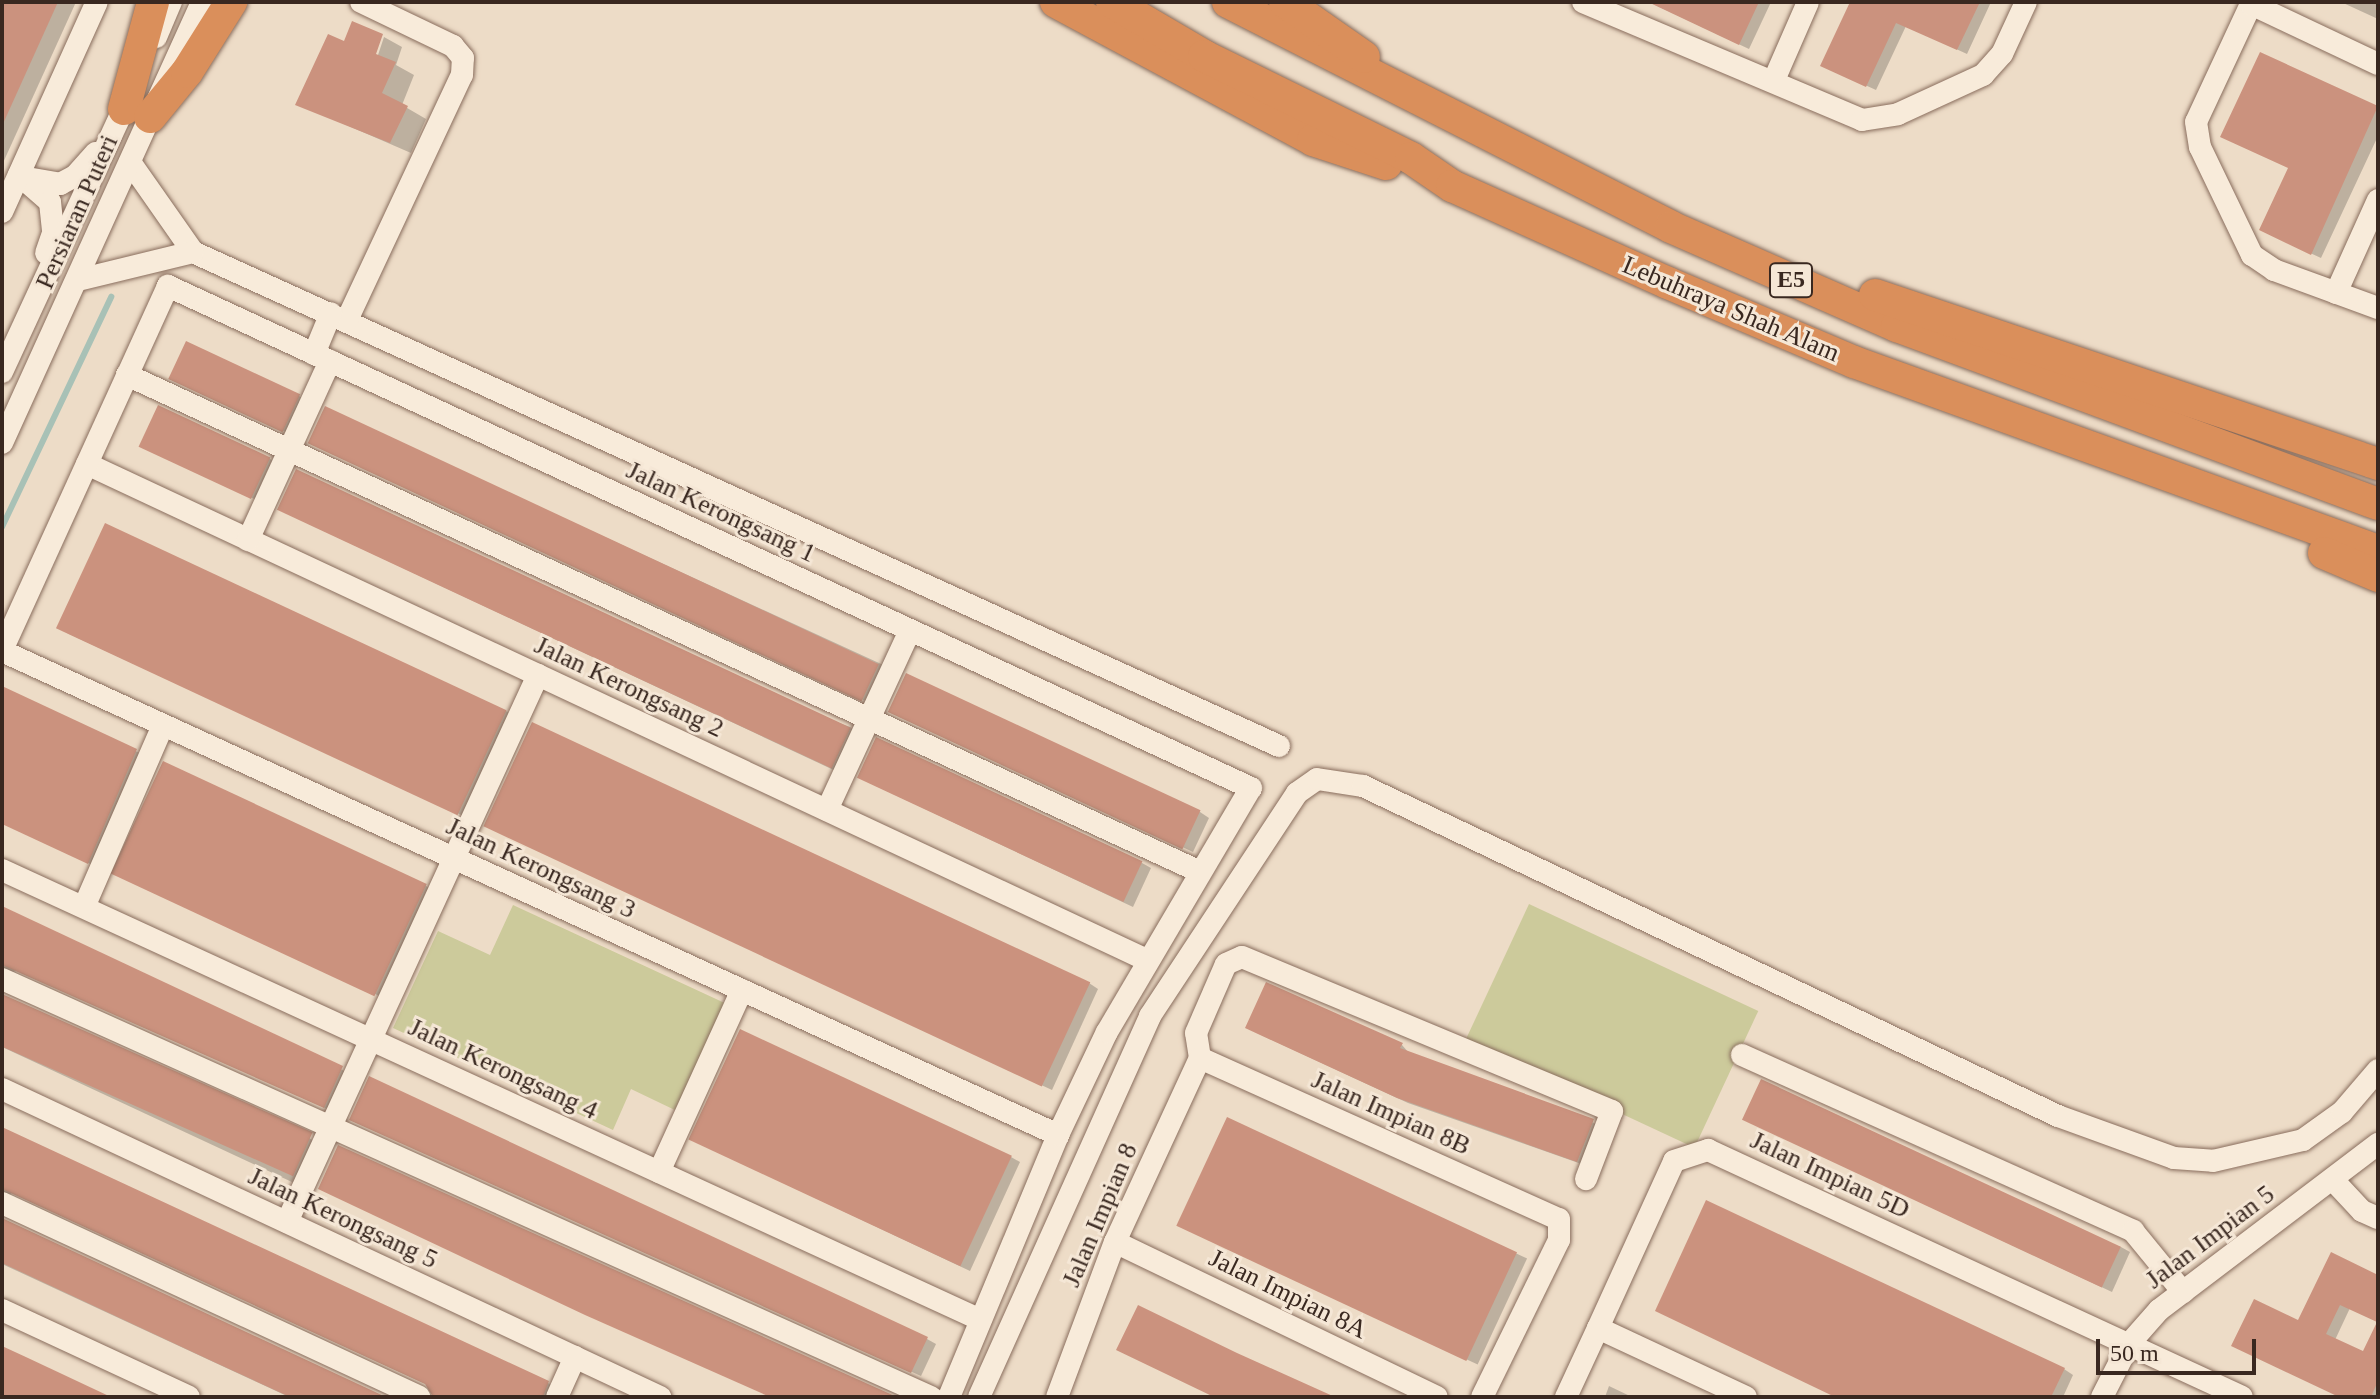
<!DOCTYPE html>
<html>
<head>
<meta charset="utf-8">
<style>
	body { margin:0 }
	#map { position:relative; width:2380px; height:1399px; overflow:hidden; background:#eddcc7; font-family:Georgia,serif }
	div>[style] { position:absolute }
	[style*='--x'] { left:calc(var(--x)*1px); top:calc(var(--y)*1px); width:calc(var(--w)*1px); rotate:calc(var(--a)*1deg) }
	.green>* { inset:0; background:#ccca9b; transform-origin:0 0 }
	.shadow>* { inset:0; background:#0003; transform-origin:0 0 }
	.stream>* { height:6px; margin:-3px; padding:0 3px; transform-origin:3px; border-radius:3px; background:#a8c1b6 }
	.building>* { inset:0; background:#cb927e; transform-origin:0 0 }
	.roads { filter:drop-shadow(0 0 2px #896d5d) drop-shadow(0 0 2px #896d5d) }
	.minor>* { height:22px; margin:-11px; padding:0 11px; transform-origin:11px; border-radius:11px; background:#f8ebda }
	.highway>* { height:32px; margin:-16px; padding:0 16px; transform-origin:16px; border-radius:16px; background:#da8f5b }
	span { translate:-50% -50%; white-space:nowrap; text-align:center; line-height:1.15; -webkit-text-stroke:6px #f5e7d6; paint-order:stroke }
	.shield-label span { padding:2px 6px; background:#f5e7d6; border:2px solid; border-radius:6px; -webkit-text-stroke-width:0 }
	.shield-label { font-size:24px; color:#392820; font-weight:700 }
	.street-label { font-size:26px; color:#392820 }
	.frame { position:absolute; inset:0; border:4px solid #392820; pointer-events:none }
	.scale { position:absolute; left:2096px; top:1339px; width:160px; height:36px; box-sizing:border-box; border:4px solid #392820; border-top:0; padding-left:10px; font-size:24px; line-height:28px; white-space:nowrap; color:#392820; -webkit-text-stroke:6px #f5e7d6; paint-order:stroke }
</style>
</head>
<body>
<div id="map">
	<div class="green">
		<div style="left:1529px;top:904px;width:253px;height:151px;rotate:25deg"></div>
		<div style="clip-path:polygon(513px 905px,729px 1005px,679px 1112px,631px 1089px,613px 1130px,393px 1028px,438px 931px,490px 955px)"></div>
	</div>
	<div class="shadow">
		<div style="clip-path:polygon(2px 2px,76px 2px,2px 165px)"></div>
		<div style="clip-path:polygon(1649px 2px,1771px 2px,1749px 49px)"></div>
		<div style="clip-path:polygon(1853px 2px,1991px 2px,1967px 54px,1906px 26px,1876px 90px,1832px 70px)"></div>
		<div style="clip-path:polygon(2341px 2px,2378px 2px,2378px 19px)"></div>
		<div style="clip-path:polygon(384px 37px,402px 47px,396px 65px,414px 75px,402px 105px,426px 119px,411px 153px,298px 104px,375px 64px)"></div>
		<div style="clip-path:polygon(2261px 55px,2378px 108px,2378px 136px,2321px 258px,2271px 235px,2290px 169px)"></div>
		<div style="clip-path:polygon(181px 383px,299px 396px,308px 401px,292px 435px)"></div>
		<div style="clip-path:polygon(326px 409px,879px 663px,889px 668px,872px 704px,320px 448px)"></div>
		<div style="clip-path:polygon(150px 451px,270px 459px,279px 464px,261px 502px)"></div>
		<div style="clip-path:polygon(292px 516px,850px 727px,859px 733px,840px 773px)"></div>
		<div style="clip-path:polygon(67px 633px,506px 711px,515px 716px,468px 818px)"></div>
		<div style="clip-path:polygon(4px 689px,146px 756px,97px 867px,2px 823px)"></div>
		<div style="clip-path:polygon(900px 716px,1200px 812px,1209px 818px,1193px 852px)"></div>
		<div style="clip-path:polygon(870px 783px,1142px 863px,1151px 868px,1133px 907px)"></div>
		<div style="clip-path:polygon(496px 830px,1089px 983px,1098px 989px,1052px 1090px)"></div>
		<div style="clip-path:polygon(127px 880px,426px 886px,435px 891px,386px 999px)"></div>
		<div style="clip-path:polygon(2px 909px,351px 1074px,334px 1112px,19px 970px,2px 976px)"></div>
		<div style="left:2px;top:995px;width:350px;height:47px;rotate:25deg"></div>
		<div style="clip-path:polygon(1257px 1033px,1402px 1045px,1409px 1053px,1602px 1126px,1587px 1166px,1408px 1103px)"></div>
		<div style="left:1228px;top:1119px;width:330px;height:117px;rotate:25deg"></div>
		<div style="clip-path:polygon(361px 1124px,927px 1339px,936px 1344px,921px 1376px)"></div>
		<div style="clip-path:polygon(1754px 1124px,2121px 1247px,2130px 1252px,2112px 1292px)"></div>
		<div style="clip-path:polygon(2px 1131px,548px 1383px,557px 1388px,554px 1397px,434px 1397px,428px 1385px,12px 1193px,2px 1200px)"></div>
		<div style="clip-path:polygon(701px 1144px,1011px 1157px,1020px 1162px,970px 1271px)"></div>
		<div style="clip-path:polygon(2px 1215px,5px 1222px,381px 1397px,289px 1397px,2px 1264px)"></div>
		<div style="clip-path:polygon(2378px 1277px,2378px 1322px,2350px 1308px,2335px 1340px,2364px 1354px,2378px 1324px,2378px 1397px,2341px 1397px,2299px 1322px)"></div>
		<div style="clip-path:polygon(2064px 1369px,2073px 1375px,2063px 1397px,1839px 1397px)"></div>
		<div style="clip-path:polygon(1609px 1386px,1632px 1397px,1605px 1397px)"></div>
	</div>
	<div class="stream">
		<div style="--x:2;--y:527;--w:255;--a:-64.6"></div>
	</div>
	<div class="building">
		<div style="clip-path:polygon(2px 2px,58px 2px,2px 126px)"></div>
		<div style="clip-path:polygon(1648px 2px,1759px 2px,1739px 45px)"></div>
		<div style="clip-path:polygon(1850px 2px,1980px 2px,1957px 50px,1896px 23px,1866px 87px,1820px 66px)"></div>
		<div style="clip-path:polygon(352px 21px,383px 34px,376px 54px,396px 62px,382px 93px,408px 106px,390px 143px,295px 105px,328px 34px,344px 41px)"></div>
		<div style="clip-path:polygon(2260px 52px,2378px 106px,2311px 255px,2259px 230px,2288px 168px,2220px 137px)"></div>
		<div style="left:186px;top:341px;width:126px;height:42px;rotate:25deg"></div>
		<div style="left:158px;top:405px;width:124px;height:46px;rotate:25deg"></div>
		<div style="left:325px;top:406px;width:611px;height:41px;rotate:25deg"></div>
		<div style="left:296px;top:469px;width:612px;height:45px;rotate:25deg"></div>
		<div style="left:105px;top:523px;width:443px;height:116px;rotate:25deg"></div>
		<div style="left:906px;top:673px;width:325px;height:43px;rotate:25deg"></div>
		<div style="clip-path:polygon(2px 686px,137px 749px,88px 864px,2px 824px)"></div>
		<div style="left:532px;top:722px;width:616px;height:115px;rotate:25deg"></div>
		<div style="left:876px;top:737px;width:294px;height:45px;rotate:25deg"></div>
		<div style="left:163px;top:761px;width:291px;height:124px;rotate:25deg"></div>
		<div style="clip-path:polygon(2px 906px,343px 1066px,324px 1108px,2px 965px)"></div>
		<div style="clip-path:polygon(1266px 982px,1403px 1043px,1400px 1048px,1594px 1119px,1577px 1162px,1397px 1098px,1245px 1028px)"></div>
		<div style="left:2px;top:994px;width:340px;height:48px;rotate:24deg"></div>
		<div style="left:740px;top:1029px;width:300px;height:122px;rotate:25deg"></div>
		<div style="clip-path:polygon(369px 1076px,928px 1337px,911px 1373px,349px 1120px)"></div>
		<div style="left:1761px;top:1079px;width:397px;height:45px;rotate:25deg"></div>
		<div style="left:1227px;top:1117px;width:320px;height:120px;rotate:25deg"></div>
		<div style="clip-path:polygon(2px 1127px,549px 1381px,543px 1397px,433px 1397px,425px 1384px,2px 1189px)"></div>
		<div style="clip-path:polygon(338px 1145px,897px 1397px,770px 1397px,585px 1315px,318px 1189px)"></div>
		<div style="clip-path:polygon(1706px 1200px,2065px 1368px,2051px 1397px,1835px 1397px,1655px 1311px)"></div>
		<div style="clip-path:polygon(2px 1218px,386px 1397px,290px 1397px,214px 1362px,2px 1263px)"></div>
		<div style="clip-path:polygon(evenodd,2331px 1252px,2378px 1275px,2378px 1381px,2371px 1397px,2339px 1397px,2231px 1346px,2254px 1299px,2298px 1320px,2331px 1252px,2340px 1305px,2377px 1322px,2363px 1351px,2326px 1334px,2340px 1305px)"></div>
		<div style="clip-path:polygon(1138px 1305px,1237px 1353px,1335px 1397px,1214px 1397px,1116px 1350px)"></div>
		<div style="clip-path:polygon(2px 1346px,28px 1358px,111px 1397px,2px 1397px)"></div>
	</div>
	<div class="roads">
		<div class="minor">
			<div style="--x:1583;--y:2;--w:303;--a:22.9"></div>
			<div style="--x:1862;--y:120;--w:36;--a:-9"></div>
			<div style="--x:1898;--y:114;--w:94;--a:-24.6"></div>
			<div style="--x:1983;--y:75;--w:28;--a:-48"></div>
			<div style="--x:2002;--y:54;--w:57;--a:-65.2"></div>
			<div style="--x:2252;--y:2;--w:132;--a:115"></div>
			<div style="--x:2196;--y:122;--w:25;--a:81"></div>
			<div style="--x:2200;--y:147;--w:120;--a:64.3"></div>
			<div style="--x:2252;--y:255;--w:27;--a:34"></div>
			<div style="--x:2274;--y:270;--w:111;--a:20.1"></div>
			<div style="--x:2251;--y:4;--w:140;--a:25.3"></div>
			<div style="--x:156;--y:37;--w:38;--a:-67"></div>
			<div style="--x:1774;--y:80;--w:85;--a:-66.4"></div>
			<div style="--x:130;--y:162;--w:110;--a:55"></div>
			<div style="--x:193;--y:252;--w:1193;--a:24.46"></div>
			<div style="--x:19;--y:175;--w:41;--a:41.1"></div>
			<div style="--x:50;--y:202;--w:31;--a:84"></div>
			<div style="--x:53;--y:233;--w:21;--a:109"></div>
			<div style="--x:27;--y:178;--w:34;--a:10"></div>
			<div style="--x:60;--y:184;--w:17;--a:-28"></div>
			<div style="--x:75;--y:176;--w:31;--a:-48"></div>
			<div style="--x:2;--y:212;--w:230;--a:-65.7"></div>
			<div style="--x:78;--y:280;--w:118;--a:-13.7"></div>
			<div style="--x:2336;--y:293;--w:102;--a:-65.7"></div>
			<div style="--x:347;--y:320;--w:271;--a:-64.9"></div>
			<div style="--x:462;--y:75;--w:17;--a:-87"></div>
			<div style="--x:463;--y:58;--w:16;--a:-130"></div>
			<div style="--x:453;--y:46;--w:102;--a:-154.4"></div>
			<div style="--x:314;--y:354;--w:44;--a:-67.5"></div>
			<div style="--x:2;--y:372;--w:303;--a:-65.2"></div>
			<div style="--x:127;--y:375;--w:1183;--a:24.85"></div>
			<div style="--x:2;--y:443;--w:484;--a:-65.6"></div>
			<div style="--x:87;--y:464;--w:1170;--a:25.08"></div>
			<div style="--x:248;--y:540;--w:197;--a:-65.4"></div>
			<div style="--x:827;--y:810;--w:198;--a:-65.2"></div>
			<div style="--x:2;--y:870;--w:1077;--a:24.69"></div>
			<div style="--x:84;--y:907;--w:198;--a:-66.5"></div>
			<div style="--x:2;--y:979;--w:1019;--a:24.23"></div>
			<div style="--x:1742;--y:1055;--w:429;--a:24.2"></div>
			<div style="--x:2133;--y:1231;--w:79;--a:50.7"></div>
			<div style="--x:1200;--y:1058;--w:25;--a:-99"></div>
			<div style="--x:1196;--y:1033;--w:75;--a:-66.5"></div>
			<div style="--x:1226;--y:964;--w:17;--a:-24"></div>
			<div style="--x:1242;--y:957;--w:401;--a:22.6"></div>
			<div style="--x:1612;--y:1111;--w:73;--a:110.9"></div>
			<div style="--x:1200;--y:1058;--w:393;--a:24.2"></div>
			<div style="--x:1559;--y:1219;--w:21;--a:90"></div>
			<div style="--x:1559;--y:1240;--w:175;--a:116.1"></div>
			<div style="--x:2;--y:1089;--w:727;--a:25.08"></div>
			<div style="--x:659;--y:1172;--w:200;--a:-65.5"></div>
			<div style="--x:2333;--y:1180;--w:42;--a:46.9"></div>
			<div style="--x:2362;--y:1211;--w:17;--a:24"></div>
			<div style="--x:2;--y:1203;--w:460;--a:24.9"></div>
			<div style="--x:287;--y:1222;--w:602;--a:-65.35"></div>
			<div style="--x:1115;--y:1242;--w:357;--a:25.7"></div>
			<div style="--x:2;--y:1310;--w:206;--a:24.9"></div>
			<div style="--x:1598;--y:1328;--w:183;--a:-65.5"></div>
			<div style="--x:1674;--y:1161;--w:36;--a:-18"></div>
			<div style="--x:1708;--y:1150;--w:588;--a:24.82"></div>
			<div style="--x:557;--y:1397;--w:44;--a:-65.8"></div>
			<div style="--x:949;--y:1397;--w:284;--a:-67.4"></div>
			<div style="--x:1058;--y:1135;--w:114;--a:-64.6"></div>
			<div style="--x:1107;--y:1032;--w:283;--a:-59.5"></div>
			<div style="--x:1251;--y:788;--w:1194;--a:-155.13"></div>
			<div style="--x:168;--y:286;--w:401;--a:114.5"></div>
			<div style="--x:2;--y:651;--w:1162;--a:24.62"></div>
			<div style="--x:979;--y:1397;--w:418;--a:-65.8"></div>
			<div style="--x:1150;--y:1016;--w:267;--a:-56.6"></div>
			<div style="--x:1297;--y:793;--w:24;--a:-35"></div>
			<div style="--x:1317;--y:779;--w:47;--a:8.7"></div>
			<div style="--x:1363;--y:786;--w:769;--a:25.4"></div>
			<div style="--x:2058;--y:1116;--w:123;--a:19.9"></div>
			<div style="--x:2174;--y:1158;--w:39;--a:4"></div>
			<div style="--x:2213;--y:1161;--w:92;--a:-13.1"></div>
			<div style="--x:2303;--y:1140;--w:48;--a:-35.7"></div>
			<div style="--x:2342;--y:1112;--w:55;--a:-49.4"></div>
			<div style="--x:1057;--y:1397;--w:165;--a:-69.5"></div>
			<div style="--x:1115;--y:1242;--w:203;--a:-65.2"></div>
			<div style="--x:1566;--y:1397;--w:76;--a:-65.1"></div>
			<div style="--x:1598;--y:1328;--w:163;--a:25"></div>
			<div style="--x:2102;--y:1397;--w:59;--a:-63"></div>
			<div style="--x:2129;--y:1344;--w:45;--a:-48.6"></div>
			<div style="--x:2159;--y:1310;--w:275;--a:-37.2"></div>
		</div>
		<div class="highway">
			<div style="--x:1056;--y:2;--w:292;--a:28.2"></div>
			<div style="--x:1313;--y:140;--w:77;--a:18.2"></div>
			<div style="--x:1112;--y:2;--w:107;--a:30.4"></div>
			<div style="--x:1204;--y:56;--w:231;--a:26.2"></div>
			<div style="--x:1411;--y:158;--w:50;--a:34.3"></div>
			<div style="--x:1452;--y:186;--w:237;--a:24.2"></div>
			<div style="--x:1668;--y:283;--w:202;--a:23"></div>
			<div style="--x:1854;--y:362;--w:557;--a:19.83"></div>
			<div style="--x:1228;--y:2;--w:497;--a:26.9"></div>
			<div style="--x:1671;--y:227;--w:247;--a:23.7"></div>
			<div style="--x:1897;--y:326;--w:513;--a:20.31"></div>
			<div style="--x:1285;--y:2;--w:96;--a:34.8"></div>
			<div style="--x:124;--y:109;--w:111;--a:-74.8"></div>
			<div style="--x:150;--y:117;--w:58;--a:-50.6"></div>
			<div style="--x:187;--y:72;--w:83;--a:-57.8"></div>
			<div style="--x:1875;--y:295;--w:531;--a:18.57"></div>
			<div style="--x:2324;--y:553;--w:59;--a:23.1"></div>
		</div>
	</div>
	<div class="shield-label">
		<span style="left:1791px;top:280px">E5</span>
	</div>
	<div class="street-label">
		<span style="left:77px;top:212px;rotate:-66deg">Persiaran Puteri</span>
		<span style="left:1731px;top:309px;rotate:23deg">Lebuhraya Shah Alam</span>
		<span style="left:721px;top:512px;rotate:25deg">Jalan Kerongsang 1</span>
		<span style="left:629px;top:687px;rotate:25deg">Jalan Kerongsang 2</span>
		<span style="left:541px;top:868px;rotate:25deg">Jalan Kerongsang 3</span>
		<span style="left:503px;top:1069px;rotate:25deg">Jalan Kerongsang 4</span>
		<span style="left:1391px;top:1113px;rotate:24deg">Jalan Impian 8B</span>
		<span style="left:1830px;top:1175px;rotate:25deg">Jalan Impian 5D</span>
		<span style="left:1100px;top:1215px;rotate:-67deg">Jalan Impian 8</span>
		<span style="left:343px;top:1218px;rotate:25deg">Jalan Kerongsang 5</span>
		<span style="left:2210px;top:1237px;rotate:-37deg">Jalan Impian 5</span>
		<span style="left:1288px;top:1294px;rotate:26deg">Jalan Impian 8A</span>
	</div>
	<div class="frame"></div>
	<div class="scale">50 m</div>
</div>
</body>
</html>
